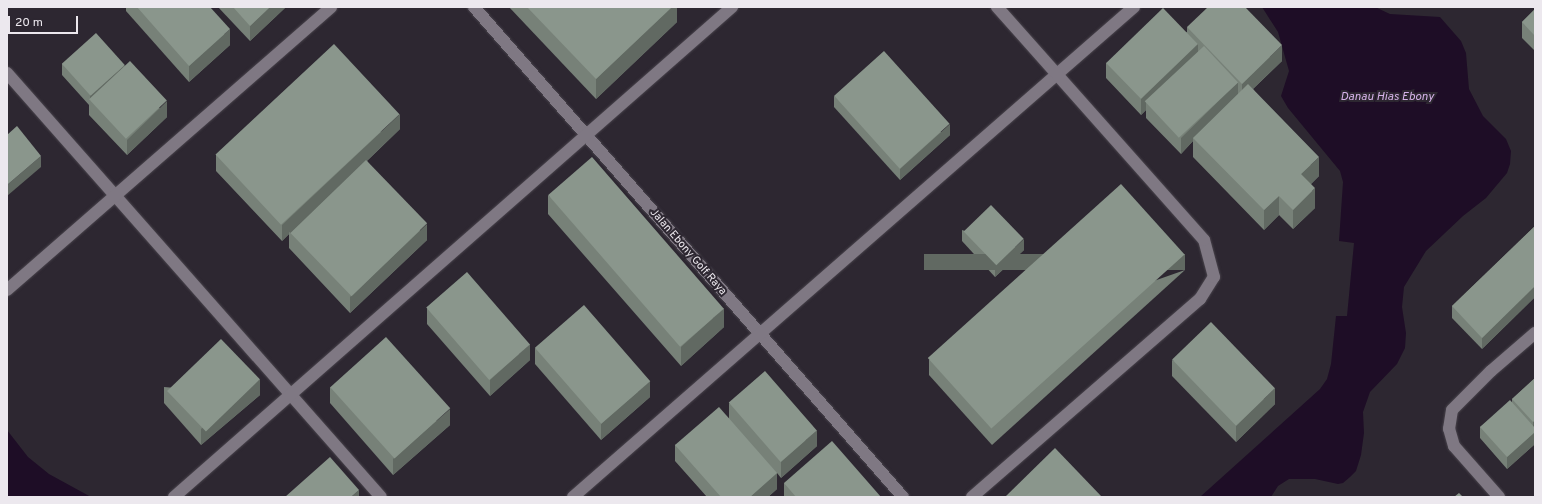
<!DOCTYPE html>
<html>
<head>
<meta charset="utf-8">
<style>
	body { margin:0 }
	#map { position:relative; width:1542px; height:504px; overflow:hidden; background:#2d2731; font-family:Overpass,sans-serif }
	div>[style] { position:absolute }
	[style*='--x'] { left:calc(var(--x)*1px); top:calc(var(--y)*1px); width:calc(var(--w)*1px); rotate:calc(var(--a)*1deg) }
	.water>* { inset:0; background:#1e0d26 }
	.roads { filter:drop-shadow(0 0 1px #49444c) drop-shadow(0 0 1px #49444c) }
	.minor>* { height:12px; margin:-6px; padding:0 6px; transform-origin:6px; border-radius:6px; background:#7f7883 }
	.wall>* { inset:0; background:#778178 }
	.shaded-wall>* { inset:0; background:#616962; transform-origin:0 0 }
	.building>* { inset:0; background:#8a968c; transform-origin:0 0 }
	span { translate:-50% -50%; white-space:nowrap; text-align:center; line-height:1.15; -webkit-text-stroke:4px #2d2731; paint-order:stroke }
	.street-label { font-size:11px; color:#ece8ee }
	.water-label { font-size:12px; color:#d5b2e8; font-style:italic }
	.frame { position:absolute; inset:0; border:8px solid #ece8ee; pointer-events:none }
	.scale { position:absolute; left:8px; top:16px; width:70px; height:18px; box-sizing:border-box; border:2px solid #ece8ee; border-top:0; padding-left:5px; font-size:12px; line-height:14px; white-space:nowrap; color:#ece8ee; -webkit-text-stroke:3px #2d2731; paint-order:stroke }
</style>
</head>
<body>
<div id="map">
	<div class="water">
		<div style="clip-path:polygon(1262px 7px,1375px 7px,1390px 14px,1440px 17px,1461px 41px,1466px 53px,1469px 89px,1483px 116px,1506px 139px,1511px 151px,1510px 164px,1507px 173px,1486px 198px,1463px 216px,1426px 251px,1404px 287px,1402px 307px,1406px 333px,1405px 348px,1397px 364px,1370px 392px,1363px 412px,1364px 433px,1361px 455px,1356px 471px,1350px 477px,1343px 483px,1338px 484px,1315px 479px,1289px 479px,1278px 486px,1271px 497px,1200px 497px,1320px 389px,1327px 379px,1331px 364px,1336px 316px,1347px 316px,1354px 243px,1339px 241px,1343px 182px,1340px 171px,1288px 108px,1281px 96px,1289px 71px,1278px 32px)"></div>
		<div style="clip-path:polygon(7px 430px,28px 457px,49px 474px,91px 497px,7px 497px)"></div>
	</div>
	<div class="roads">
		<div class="minor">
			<div style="--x:474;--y:7;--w:651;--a:48.8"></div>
			<div style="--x:7;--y:73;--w:565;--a:48.59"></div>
			<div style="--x:7;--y:290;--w:430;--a:-41.1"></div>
			<div style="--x:174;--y:497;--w:743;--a:-41.29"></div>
			<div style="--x:573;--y:497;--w:745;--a:-41.14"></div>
			<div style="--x:972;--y:497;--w:302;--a:-41"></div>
			<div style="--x:1200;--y:299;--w:26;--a:-58"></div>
			<div style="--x:1214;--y:277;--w:38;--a:-105"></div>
			<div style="--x:1204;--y:240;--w:312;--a:-131.6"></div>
			<div style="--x:1499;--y:497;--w:68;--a:-131.4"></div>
			<div style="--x:1454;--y:446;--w:18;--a:-106"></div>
			<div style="--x:1449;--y:429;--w:19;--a:-81"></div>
			<div style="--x:1452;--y:410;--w:55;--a:-45"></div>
			<div style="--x:1491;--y:371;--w:58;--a:-40.8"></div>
		</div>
	</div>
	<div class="wall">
		<div style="clip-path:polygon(126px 7px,210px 7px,230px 45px,189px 82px,126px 11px)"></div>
		<div style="clip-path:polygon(218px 7px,286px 7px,250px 41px)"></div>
		<div style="clip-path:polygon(509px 7px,677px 7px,677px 22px,596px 99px)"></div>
		<div style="clip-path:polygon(1535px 9px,1535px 51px,1522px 38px,1522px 22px)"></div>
		<div style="clip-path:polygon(1187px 27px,1282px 61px,1253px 89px,1319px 176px,1311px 184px,1315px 208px,1293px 229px,1279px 215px,1264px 230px,1193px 157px,1193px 141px,1181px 154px,1146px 118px,1146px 110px,1141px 115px,1106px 78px,1106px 63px,1187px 32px)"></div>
		<div style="clip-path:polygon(62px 64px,125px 66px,167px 117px,127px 155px,89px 115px,89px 105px,62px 75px)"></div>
		<div style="clip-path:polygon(834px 96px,950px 135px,900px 180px,834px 107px)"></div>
		<div style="clip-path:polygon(400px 129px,367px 161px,427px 240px,350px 313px,289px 248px,289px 234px,282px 241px,216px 171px,216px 155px)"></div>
		<div style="clip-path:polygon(548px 195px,724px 327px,681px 366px,548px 214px)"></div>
		<div style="clip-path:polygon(1535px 226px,1535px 297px,1482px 349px,1452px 318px,1452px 306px)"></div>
		<div style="clip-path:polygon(962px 230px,1024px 250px,995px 277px,962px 241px)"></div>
		<div style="clip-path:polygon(1185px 270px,992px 445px,929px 375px,929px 360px)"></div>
		<div style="clip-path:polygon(427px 308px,530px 360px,490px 396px,427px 324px)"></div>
		<div style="clip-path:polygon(535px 348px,650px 397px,601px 440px,535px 364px)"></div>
		<div style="clip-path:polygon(1172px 360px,1275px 404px,1236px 442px,1172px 376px)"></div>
		<div style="clip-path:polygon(1535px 378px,1535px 444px,1507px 469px,1480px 438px,1480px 427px,1512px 402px,1512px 399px)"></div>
		<div style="clip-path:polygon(164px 387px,260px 395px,201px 445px,164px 403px)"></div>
		<div style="clip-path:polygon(330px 387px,450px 425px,393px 475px,330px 403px)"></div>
		<div style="clip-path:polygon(729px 403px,817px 446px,781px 478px,777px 473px,777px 489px,768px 497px,707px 497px,675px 461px,675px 445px,729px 418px)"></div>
		<div style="clip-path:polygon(784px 483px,881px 497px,784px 497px)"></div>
	</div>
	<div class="shaded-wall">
		<div style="clip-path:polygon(270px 7px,286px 7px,250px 41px,250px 26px)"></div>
		<div style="clip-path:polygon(672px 7px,677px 7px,677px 22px,596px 99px,596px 79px)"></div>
		<div style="clip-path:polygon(230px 29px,230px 45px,189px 82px,189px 66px)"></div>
		<div style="clip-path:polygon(1198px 44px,1198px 59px,1146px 102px,1146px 110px,1141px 115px,1141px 99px)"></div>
		<div style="clip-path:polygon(1282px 45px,1282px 61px,1242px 99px,1242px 84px)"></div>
		<div style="clip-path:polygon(125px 65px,125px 76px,90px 101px,90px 95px)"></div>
		<div style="clip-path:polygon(1238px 82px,1238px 98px,1193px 138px,1193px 141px,1181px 154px,1181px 138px)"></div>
		<div style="clip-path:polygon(167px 101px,167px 117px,127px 155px,127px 140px)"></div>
		<div style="clip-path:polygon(400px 114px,400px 129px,291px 233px,289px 232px,289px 234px,282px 241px,282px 225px)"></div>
		<div style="clip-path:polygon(950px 124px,950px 135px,900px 180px,900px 169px)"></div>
		<div style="clip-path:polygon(41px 156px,41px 167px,7px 196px,7px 185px)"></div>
		<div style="clip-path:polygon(1319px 157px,1319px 176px,1301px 194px,1301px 174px)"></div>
		<div style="clip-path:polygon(1315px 188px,1315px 208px,1293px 229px,1293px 210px)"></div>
		<div style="clip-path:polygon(1279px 196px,1279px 215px,1264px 230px,1264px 210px)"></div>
		<div style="clip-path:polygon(427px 224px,427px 240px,350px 313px,350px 297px)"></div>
		<div style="clip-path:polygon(1024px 239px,1024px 250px,995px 277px,995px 265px)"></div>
		<div style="left:1185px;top:254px;width:16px;height:261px;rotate:90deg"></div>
		<div style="clip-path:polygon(1535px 286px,1535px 297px,1482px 349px,1482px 338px)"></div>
		<div style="clip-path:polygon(724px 308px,724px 327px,681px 366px,681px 347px)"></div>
		<div style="clip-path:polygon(530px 344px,530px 360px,490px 396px,490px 380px)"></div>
		<div style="clip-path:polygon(260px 379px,260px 395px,201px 445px,201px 429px)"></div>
		<div style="clip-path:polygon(650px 381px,650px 397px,601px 440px,601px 424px)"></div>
		<div style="clip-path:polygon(1275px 388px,1275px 404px,1236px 442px,1236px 426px)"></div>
		<div style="clip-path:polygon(450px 409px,450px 425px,393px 475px,393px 459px)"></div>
		<div style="clip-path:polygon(1535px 420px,1535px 432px,1533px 434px,1533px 422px)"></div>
		<div style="clip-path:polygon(817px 430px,817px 446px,781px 478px,781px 462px)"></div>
		<div style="clip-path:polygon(1535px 432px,1535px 444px,1507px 469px,1507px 457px)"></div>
		<div style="clip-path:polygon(777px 473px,777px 489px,768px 497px,750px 497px)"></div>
		<div style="clip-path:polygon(359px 490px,359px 497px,351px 497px)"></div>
	</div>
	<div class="building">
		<div style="clip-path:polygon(137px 7px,210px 7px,230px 29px,189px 66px)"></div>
		<div style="clip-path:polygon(233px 7px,270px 7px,250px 26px)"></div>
		<div style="clip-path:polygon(527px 7px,672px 7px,596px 79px)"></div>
		<div style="clip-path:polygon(1208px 7px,1245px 7px,1282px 45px,1242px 84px,1187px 27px)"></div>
		<div style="left:1163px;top:8px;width:50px;height:79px;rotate:46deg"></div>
		<div style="clip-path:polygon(1535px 9px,1535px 36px,1522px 22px)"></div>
		<div style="left:96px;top:33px;width:43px;height:46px;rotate:48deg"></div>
		<div style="left:334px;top:44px;width:96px;height:162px;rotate:47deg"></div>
		<div style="left:1204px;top:46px;width:50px;height:81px;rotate:47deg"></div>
		<div style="left:884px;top:51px;width:98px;height:67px;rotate:48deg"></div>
		<div style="left:130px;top:61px;width:54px;height:56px;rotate:47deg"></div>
		<div style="clip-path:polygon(1248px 84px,1319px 157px,1301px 174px,1315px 188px,1293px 210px,1279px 196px,1264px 210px,1193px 138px)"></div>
		<div style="clip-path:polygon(17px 126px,41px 156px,7px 185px,7px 135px)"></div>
		<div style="left:592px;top:157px;width:201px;height:58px;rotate:49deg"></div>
		<div style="left:366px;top:160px;width:88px;height:105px;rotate:46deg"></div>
		<div style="left:1121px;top:184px;width:95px;height:260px;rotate:48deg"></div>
		<div style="left:991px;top:205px;width:47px;height:38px;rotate:46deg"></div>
		<div style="clip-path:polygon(1535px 226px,1535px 286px,1482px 338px,1452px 306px)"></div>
		<div style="left:467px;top:272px;width:96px;height:54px;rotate:49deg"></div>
		<div style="left:584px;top:305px;width:101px;height:65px;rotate:49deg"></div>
		<div style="left:1211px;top:322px;width:92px;height:54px;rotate:46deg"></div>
		<div style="left:386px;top:337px;width:96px;height:75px;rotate:48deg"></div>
		<div style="left:221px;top:339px;width:56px;height:75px;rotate:46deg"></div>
		<div style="left:765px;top:371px;width:79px;height:48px;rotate:49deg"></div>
		<div style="clip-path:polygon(1535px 378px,1535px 420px,1533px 422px,1512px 399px)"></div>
		<div style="clip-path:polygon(1510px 400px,1535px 428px,1535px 432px,1507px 457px,1480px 427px)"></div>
		<div style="clip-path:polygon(719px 407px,777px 473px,750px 497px,721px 497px,675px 445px)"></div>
		<div style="clip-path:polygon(832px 441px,881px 497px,796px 497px,784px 483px)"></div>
		<div style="clip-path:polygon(1055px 448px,1102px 497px,1005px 497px)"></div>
		<div style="clip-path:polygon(330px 457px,359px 490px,351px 497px,285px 497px)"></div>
		<div style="clip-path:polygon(1459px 493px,1463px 497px,1454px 497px)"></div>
	</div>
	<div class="street-label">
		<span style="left:688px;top:252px;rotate:49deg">Jalan Ebony Golf Raya</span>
	</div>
	<div class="water-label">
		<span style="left:1387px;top:98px">Danau Hias Ebony</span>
	</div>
	<div class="frame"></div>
	<div class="scale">20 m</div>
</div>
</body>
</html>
